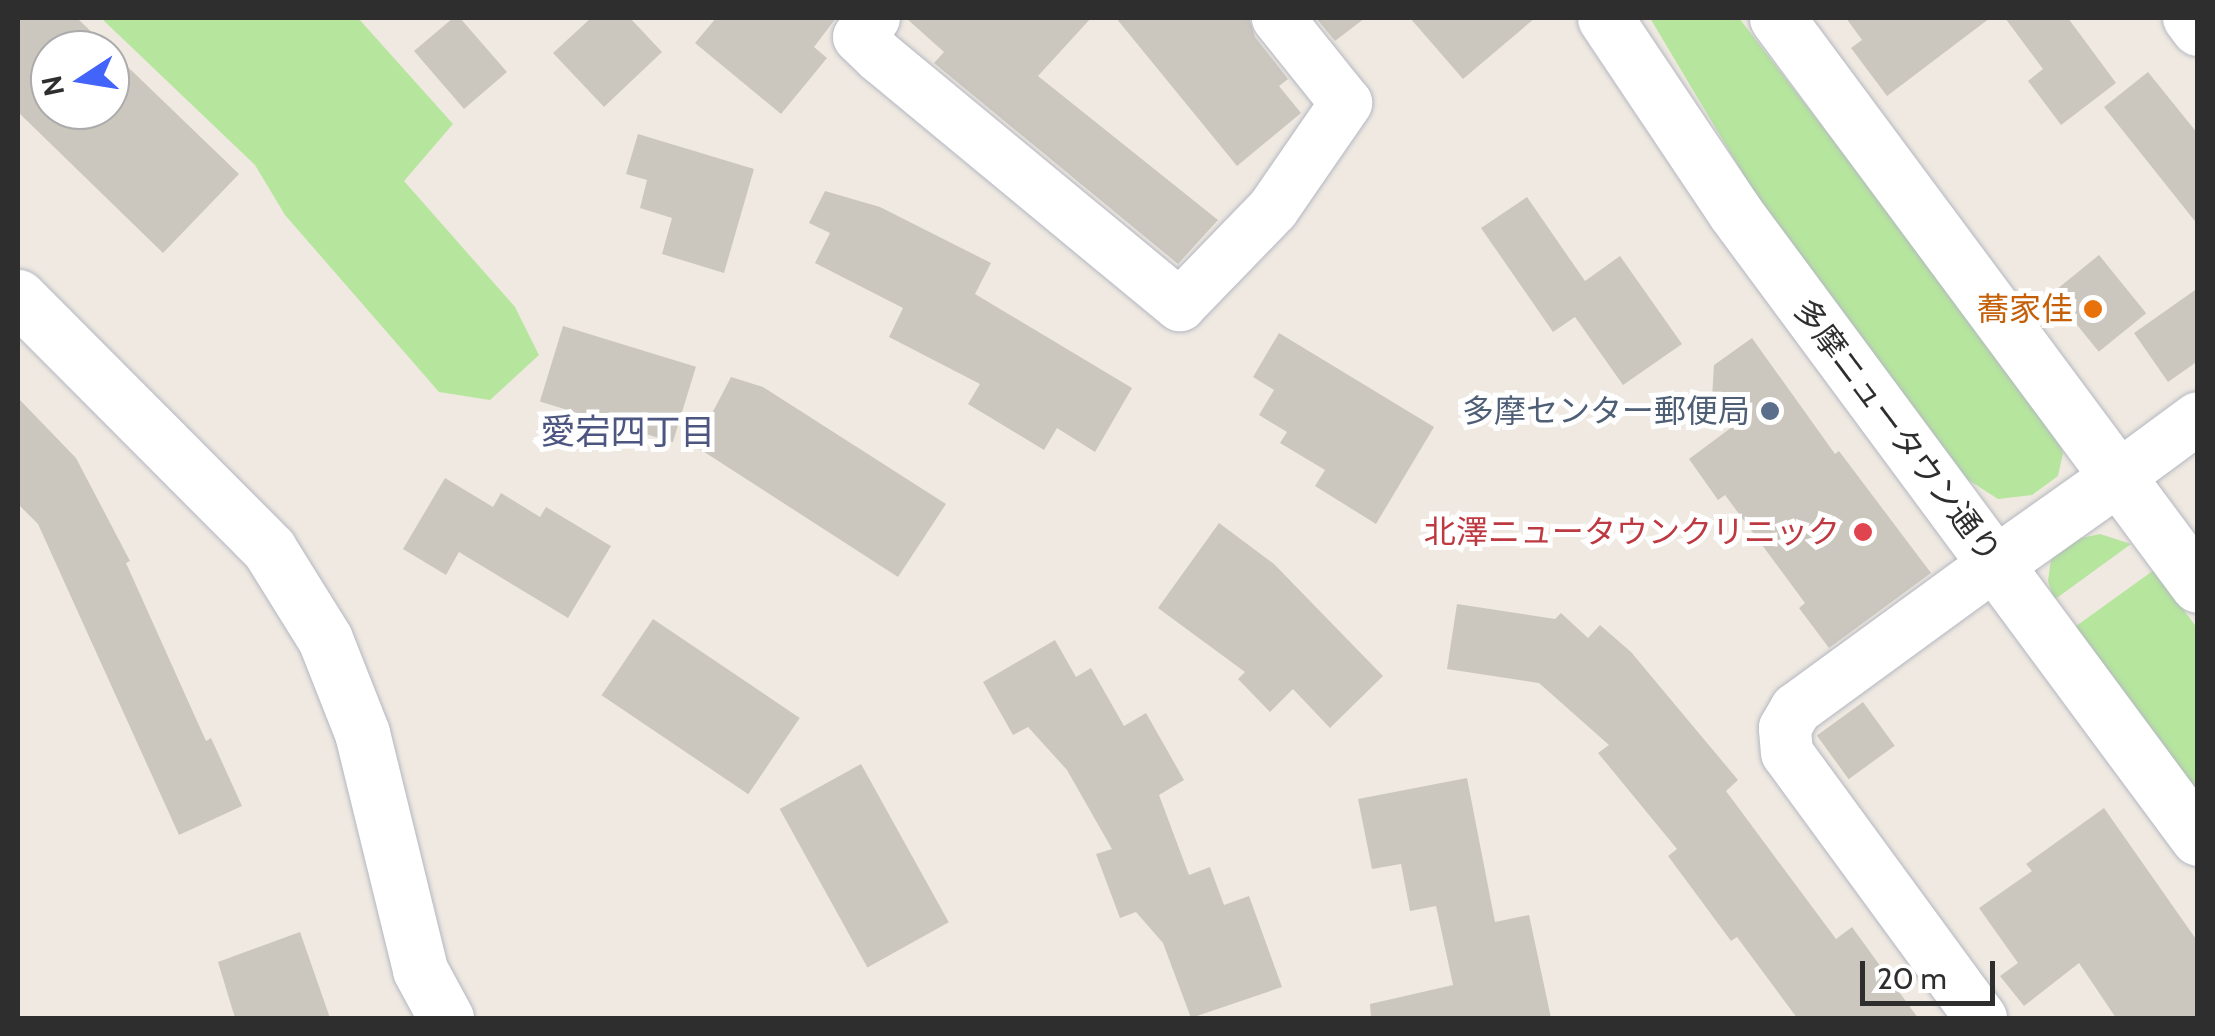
<!DOCTYPE html>
<html>
<head>
<meta charset="utf-8">
<style>
	body { margin:0 }
	#map { position:relative; width:2215px; height:1036px; overflow:hidden; background:#efe9e1; font-family:Cabin,"Noto Sans JP",sans-serif }
	div>[style] { position:absolute }
	[style*='--x'] { left:calc(var(--x)*1px); top:calc(var(--y)*1px); width:calc(var(--w)*1px); rotate:calc(var(--a)*1deg) }
	.green>* { inset:0; background:#b6e59e }
	.building>* { inset:0; background:#cbc7bf; transform-origin:0 0 }
	.roads { filter:drop-shadow(0 0 2px #b4b7c1) drop-shadow(0 0 2px #b4b7c1) }
	.street>* { height:52px; margin:-26px; padding:0 26px; transform-origin:26px; border-radius:26px; background:#fff }
	.secondary>* { height:55px; margin:-27.5px; padding:0 27.5px; transform-origin:27.5px; border-radius:27.5px; background:#fff }
	.dots>* { width:28px; height:28px; translate:-50% -50%; box-sizing:border-box; border:5px solid #fff; border-radius:50% }
	span { translate:-50% -50%; white-space:nowrap; text-align:center; line-height:1.15; -webkit-text-stroke:10px #fff; paint-order:stroke }
	.food-label { font-size:32px; color:#c56008 }
	.right { translate:-100% -50%; text-align:right }
	.service-label { font-size:32px; color:#4e5e75 }
	.street-label { font-size:32px; color:#2e2e2e }
	.health-label { font-size:32px; color:#be3a42 }
	.neighbourhood-label { font-size:35px; color:#4d5680 }
	.frame { position:absolute; inset:0; border:20px solid #2e2e2e; pointer-events:none }
	.north { position:absolute; left:30px; top:30px; width:100px; height:100px; box-sizing:border-box; background:#fff; border:2px solid #ababab; border-radius:50%; rotate:258deg; font-size:28px; font-weight:700; line-height:40px; text-align:center; color:#2e2e2e }
	.north::after { content:''; display:block; margin:auto; width:35px; height:45px; background:#4264fb; clip-path:polygon(50% 0,100% 100%,50% 72%,0 100%) }
	.scale { position:absolute; left:1860px; top:961px; width:135px; height:45px; box-sizing:border-box; border:5px solid #2e2e2e; border-top:0; padding-left:12px; font-size:30px; line-height:35px; white-space:nowrap; color:#2e2e2e; -webkit-text-stroke:8px #fff; paint-order:stroke }
</style>
</head>
<body>
<div id="map">
	<div class="green">
		<div style="clip-path:polygon(101px 18px,358px 18px,453px 124px,404px 181px,515px 307px,539px 355px,490px 400px,439px 392px,285px 215px,255px 165px)"></div>
		<div style="clip-path:polygon(1650px 18px,1739px 18px,2055px 429px,2063px 453px,2058px 476px,2032px 495px,1998px 499px,1967px 479px,1755px 194px)"></div>
		<div style="clip-path:polygon(2100px 534px,2131px 544px,2054px 600px,2048px 581px,2051px 560px,2072px 540px)"></div>
		<div style="clip-path:polygon(2154px 570px,2197px 628px,2197px 799px,2072px 629px)"></div>
	</div>
	<div class="building">
		<div style="clip-path:polygon(evenodd,18px 18px,77px 18px,239px 174px,163px 253px,18px 112px,18px 18px,50px 50px,110px 50px,110px 110px,50px 110px,50px 50px)"></div>
		<div style="clip-path:polygon(453px 18px,460px 18px,507px 72px,464px 109px,414px 51px)"></div>
		<div style="clip-path:polygon(591px 18px,630px 18px,662px 52px,604px 107px,553px 53px)"></div>
		<div style="clip-path:polygon(716px 18px,836px 18px,814px 47px,827px 58px,781px 114px,695px 43px)"></div>
		<div style="clip-path:polygon(906px 18px,1091px 18px,1038px 76px,1218px 220px,1178px 264px,934px 63px,944px 52px)"></div>
		<div style="clip-path:polygon(1116px 18px,1249px 18px,1255px 37px,1288px 79px,1279px 86px,1301px 113px,1237px 166px)"></div>
		<div style="clip-path:polygon(1316px 18px,1365px 18px,1335px 41px)"></div>
		<div style="clip-path:polygon(1410px 18px,1535px 18px,1463px 79px)"></div>
		<div style="clip-path:polygon(1846px 18px,1990px 18px,1887px 96px,1851px 48px,1862px 40px)"></div>
		<div style="clip-path:polygon(2005px 18px,2068px 18px,2116px 83px,2061px 125px,2028px 81px,2043px 69px)"></div>
		<div style="clip-path:polygon(2148px 72px,2198px 134px,2198px 225px,2104px 107px)"></div>
		<div style="clip-path:polygon(638px 134px,754px 169px,724px 273px,662px 254px,672px 218px,640px 208px,647px 180px,626px 174px)"></div>
		<div style="clip-path:polygon(825px 191px,880px 207px,991px 263px,975px 294px,1132px 388px,1095px 452px,1057px 428px,1044px 450px,968px 404px,980px 384px,889px 337px,903px 308px,815px 263px,830px 233px,809px 223px)"></div>
		<div style="clip-path:polygon(1527px 197px,1585px 281px,1620px 256px,1682px 344px,1623px 385px,1575px 317px,1553px 332px,1481px 228px)"></div>
		<div style="left:2099px;top:255px;width:75px;height:61px;rotate:51deg"></div>
		<div style="clip-path:polygon(2198px 288px,2198px 361px,2168px 382px,2134px 333px)"></div>
		<div style="left:563px;top:326px;width:139px;height:79px;rotate:17deg"></div>
		<div style="clip-path:polygon(1279px 333px,1434px 427px,1376px 524px,1315px 486px,1325px 470px,1280px 443px,1287px 432px,1259px 415px,1274px 390px,1253px 377px)"></div>
		<div style="clip-path:polygon(1752px 338px,1835px 454px,1839px 451px,1931px 573px,1829px 648px,1799px 608px,1805px 603px,1725px 495px,1718px 500px,1689px 459px,1732px 427px,1712px 399px,1714px 365px)"></div>
		<div style="clip-path:polygon(731px 377px,763px 387px,946px 504px,898px 577px,695px 446px)"></div>
		<div style="clip-path:polygon(18px 398px,76px 458px,130px 561px,126px 563px,206px 741px,211px 738px,242px 806px,179px 835px,38px 524px,18px 504px)"></div>
		<div style="clip-path:polygon(445px 478px,493px 507px,501px 493px,540px 517px,546px 507px,611px 546px,568px 618px,459px 552px,446px 575px,403px 549px)"></div>
		<div style="clip-path:polygon(1219px 523px,1274px 564px,1383px 676px,1330px 728px,1293px 689px,1270px 712px,1238px 679px,1245px 672px,1158px 608px)"></div>
		<div style="clip-path:polygon(1457px 604px,1555px 619px,1561px 613px,1588px 638px,1600px 625px,1631px 652px,1738px 780px,1726px 791px,1836px 939px,1852px 927px,1918px 1018px,1797px 1018px,1737px 937px,1731px 941px,1668px 856px,1677px 849px,1598px 753px,1609px 745px,1539px 683px,1447px 669px)"></div>
		<div style="left:653px;top:619px;width:177px;height:92px;rotate:34deg"></div>
		<div style="clip-path:polygon(1055px 640px,1076px 677px,1091px 668px,1124px 726px,1146px 713px,1184px 780px,1159px 795px,1189px 875px,1210px 867px,1224px 905px,1249px 896px,1282px 987px,1191px 1018px,1163px 943px,1136px 912px,1120px 918px,1096px 854px,1112px 849px,1067px 770px,1028px 727px,1013px 735px,983px 682px)"></div>
		<div style="left:1863px;top:702px;width:54px;height:57px;rotate:54deg"></div>
		<div style="left:861px;top:764px;width:181px;height:93px;rotate:61deg"></div>
		<div style="clip-path:polygon(1467px 778px,1495px 922px,1529px 915px,1551px 1018px,1371px 1018px,1370px 1004px,1453px 985px,1436px 906px,1410px 911px,1401px 864px,1372px 869px,1358px 799px)"></div>
		<div style="clip-path:polygon(2104px 808px,2198px 942px,2198px 1018px,2116px 1018px,2079px 963px,2024px 1006px,2000px 976px,2018px 963px,1979px 908px,2032px 871px,2026px 864px)"></div>
		<div style="clip-path:polygon(300px 932px,330px 1018px,235px 1018px,218px 962px)"></div>
	</div>
	<div class="roads">
		<div class="street">
			<div style="--x:874;--y:18;--w:24;--a:128"></div>
			<div style="--x:859;--y:37;--w:30;--a:44"></div>
			<div style="--x:881;--y:58;--w:388;--a:39.6"></div>
			<div style="--x:1180;--y:305;--w:134;--a:-45.9"></div>
			<div style="--x:1273;--y:209;--w:129;--a:-55.4"></div>
			<div style="--x:1346;--y:103;--w:109;--a:-128.7"></div>
			<div style="--x:2189;--y:18;--w:15;--a:53"></div>
			<div style="--x:2118;--y:477;--w:99;--a:-36.4"></div>
			<div style="--x:1981;--y:1018;--w:328;--a:-126.2"></div>
			<div style="--x:1787;--y:753;--w:25;--a:-95"></div>
			<div style="--x:1785;--y:728;--w:22;--a:-60"></div>
			<div style="--x:1796;--y:709;--w:246;--a:-36.1"></div>
		</div>
		<div class="secondary">
			<div style="--x:1605;--y:18;--w:232;--a:56.2"></div>
			<div style="--x:1734;--y:211;--w:780;--a:53.5"></div>
			<div style="--x:1777;--y:18;--w:706;--a:53.41"></div>
			<div style="--x:18;--y:297;--w:356;--a:45.1"></div>
			<div style="--x:269;--y:549;--w:106;--a:58.1"></div>
			<div style="--x:325;--y:639;--w:101;--a:68.5"></div>
			<div style="--x:362;--y:733;--w:244;--a:76.2"></div>
			<div style="--x:420;--y:970;--w:55;--a:61.6"></div>
			<div style="--x:1995;--y:564;--w:151;--a:-35.3"></div>
		</div>
	</div>
	<div class="dots">
		<div style="left:2093px;top:309px;background:#e8710a"></div>
		<div style="left:1770px;top:411px;background:#5c6f8a"></div>
		<div style="left:1863px;top:532px;background:#e0444e"></div>
	</div>
	<div class="food-label">
		<span class="right" style="left:2073px;top:309px">蕎家佳</span>
	</div>
	<div class="service-label">
		<span class="right" style="left:1750px;top:411px">多摩センター郵便局</span>
	</div>
	<div class="street-label">
		<span style="left:1897px;top:431px;rotate:53deg">多摩ニュータウン通り</span>
	</div>
	<div class="health-label">
		<span class="right" style="left:1840px;top:532px">北澤ニュータウンクリニック</span>
	</div>
	<div class="neighbourhood-label">
		<span style="left:628px;top:432px">愛宕四丁目</span>
	</div>
	<div class="frame"></div>
	<div class="north">N</div>
	<div class="scale">20 m</div>
</div>
</body>
</html>
